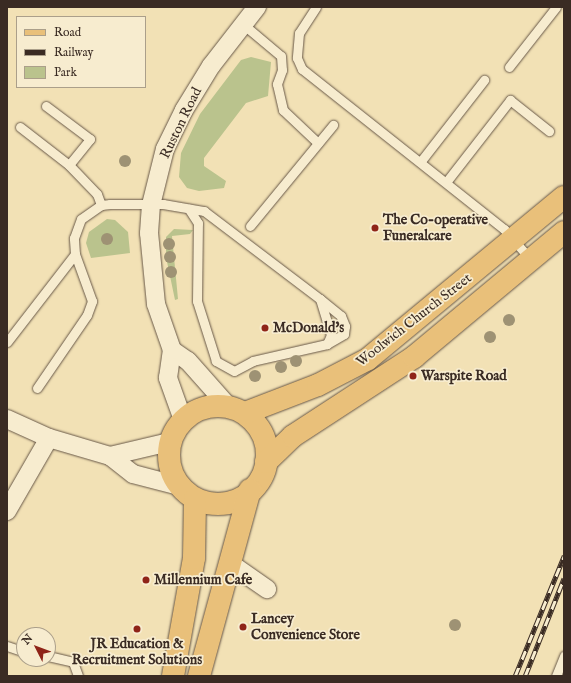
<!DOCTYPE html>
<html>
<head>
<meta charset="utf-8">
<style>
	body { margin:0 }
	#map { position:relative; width:571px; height:683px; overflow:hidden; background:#f2e1b5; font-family:"IM FELL English",serif }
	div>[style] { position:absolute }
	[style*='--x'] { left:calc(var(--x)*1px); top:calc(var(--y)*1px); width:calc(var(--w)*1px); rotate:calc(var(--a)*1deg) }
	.green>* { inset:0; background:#bac38d }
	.roads { filter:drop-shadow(0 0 1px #685848) drop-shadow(0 0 1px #685848) }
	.lane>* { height:9px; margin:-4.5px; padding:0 4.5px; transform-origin:4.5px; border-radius:4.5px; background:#f7eccf }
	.street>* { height:18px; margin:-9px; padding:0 9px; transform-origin:9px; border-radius:9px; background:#f7eccf }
	.primary>* { height:22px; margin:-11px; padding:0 11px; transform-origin:11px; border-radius:11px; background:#e9c07a }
	.primary>.ring { margin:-11px; padding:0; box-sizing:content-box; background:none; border:22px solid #e9c07a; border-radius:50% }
	.rail>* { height:4.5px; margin-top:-2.25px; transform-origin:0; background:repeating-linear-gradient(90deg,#f7eccf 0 9px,#3a2b23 0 18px); box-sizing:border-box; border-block:1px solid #3a2b23 }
	.trees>* { width:12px; height:12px; margin:-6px; border-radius:50%; background:#9e9274 }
	.dots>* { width:11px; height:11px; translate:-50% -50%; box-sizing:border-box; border:2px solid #f7eccf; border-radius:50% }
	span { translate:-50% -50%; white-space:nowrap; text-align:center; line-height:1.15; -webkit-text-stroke:3.5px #f7eccf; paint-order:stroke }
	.street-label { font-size:14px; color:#3a2b23 }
	.poi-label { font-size:14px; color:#3a2b23; font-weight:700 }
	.left { translate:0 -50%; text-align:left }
	.frame { position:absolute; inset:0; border:8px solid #3a2b23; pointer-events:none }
	.legend { position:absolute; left:16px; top:16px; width:130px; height:72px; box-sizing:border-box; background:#f7eccf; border:1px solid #ab9f8a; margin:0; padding:5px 7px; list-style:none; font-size:12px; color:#3a2b23 }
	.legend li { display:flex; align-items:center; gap:8px; height:20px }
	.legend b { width:20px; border:1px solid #ab9f8a }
	.north { position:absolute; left:16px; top:627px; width:40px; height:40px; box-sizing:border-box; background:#f7eccf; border:1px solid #ab9f8a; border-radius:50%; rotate:312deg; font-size:11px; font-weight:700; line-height:16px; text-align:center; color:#3a2b23 }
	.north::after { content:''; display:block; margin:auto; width:14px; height:18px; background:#8f2418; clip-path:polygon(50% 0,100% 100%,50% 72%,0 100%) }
</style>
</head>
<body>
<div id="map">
	<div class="green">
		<div style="clip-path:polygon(251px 57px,271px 62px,268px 96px,246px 103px,204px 158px,204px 166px,226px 181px,224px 188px,199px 191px,187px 188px,179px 177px,181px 153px,200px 114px,241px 60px)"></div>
		<div style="clip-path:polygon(107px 219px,115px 220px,128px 232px,130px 253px,91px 258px,86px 243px,89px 232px)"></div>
		<div style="clip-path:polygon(174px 229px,193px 230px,190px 234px,172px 236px,178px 299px,175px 300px,166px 257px,166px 237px)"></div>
	</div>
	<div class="roads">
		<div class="lane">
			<div style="--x:316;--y:7;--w:31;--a:123"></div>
			<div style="--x:299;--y:33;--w:25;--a:95"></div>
			<div style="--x:297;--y:58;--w:12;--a:66"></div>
			<div style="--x:302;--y:69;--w:258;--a:38.4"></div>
			<div style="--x:504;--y:229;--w:41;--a:48.9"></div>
			<div style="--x:244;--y:25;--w:48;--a:40"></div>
			<div style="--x:281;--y:56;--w:14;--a:86"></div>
			<div style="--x:282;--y:70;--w:15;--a:110"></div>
			<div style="--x:277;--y:84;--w:27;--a:77"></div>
			<div style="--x:283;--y:110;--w:48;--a:43.3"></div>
			<div style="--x:509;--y:67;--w:76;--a:-51.9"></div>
			<div style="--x:46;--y:106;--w:55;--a:36.9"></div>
			<div style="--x:90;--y:139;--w:33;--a:129"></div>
			<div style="--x:69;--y:165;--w:40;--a:46"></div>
			<div style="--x:97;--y:194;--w:12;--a:70"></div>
			<div style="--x:20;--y:127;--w:62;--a:37.8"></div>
			<div style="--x:421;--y:161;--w:103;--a:-52.1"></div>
			<div style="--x:447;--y:181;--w:103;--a:-52.1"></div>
			<div style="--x:510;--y:100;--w:50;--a:38.5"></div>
			<div style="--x:250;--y:226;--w:131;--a:-50.6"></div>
			<div style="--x:320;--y:299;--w:27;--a:39"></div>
			<div style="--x:341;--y:316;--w:11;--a:68"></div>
			<div style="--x:345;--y:326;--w:8;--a:97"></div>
			<div style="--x:344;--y:334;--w:20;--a:150"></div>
			<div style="--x:7;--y:342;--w:111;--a:-52.3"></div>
			<div style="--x:37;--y:388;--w:88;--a:-55.6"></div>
			<div style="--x:87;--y:315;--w:15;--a:-70"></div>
			<div style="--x:92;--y:301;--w:50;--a:-109.9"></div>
			<div style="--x:75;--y:254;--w:16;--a:-94"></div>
			<div style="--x:74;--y:238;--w:20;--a:-70"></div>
			<div style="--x:81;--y:219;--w:24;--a:-35"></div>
			<div style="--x:101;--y:205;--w:9;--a:-6"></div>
			<div style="--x:110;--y:204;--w:53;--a:0"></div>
			<div style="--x:163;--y:204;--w:42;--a:9.7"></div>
			<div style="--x:204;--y:211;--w:146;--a:37.2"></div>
			<div style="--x:320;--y:299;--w:38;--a:73"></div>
			<div style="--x:331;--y:335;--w:10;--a:114"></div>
			<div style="--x:327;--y:344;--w:76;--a:167.1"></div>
			<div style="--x:253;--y:361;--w:21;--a:152"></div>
			<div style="--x:234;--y:371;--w:21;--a:-151"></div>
			<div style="--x:216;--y:361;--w:63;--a:-107.6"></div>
			<div style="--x:197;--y:301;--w:78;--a:-89.3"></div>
			<div style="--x:198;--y:223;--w:17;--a:-123"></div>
			<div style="--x:7;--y:646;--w:18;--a:19"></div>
			<div style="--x:48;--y:656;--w:26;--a:13"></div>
			<div style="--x:73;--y:662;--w:15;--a:70"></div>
			<div style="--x:556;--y:676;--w:22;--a:-68"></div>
		</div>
		<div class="street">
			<div style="--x:172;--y:350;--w:19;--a:35"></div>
			<div style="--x:188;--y:361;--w:60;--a:48.4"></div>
			<div style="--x:7;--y:419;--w:46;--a:24.3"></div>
			<div style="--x:49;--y:438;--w:64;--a:16.4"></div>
			<div style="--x:110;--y:456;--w:29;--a:38"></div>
			<div style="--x:133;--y:474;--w:48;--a:14.6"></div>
			<div style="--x:183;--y:420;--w:45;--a:-109.7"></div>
			<div style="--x:168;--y:378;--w:28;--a:-82"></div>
			<div style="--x:172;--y:350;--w:49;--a:-109.2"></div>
			<div style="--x:156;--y:304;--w:71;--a:-95.6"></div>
			<div style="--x:149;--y:233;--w:28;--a:-86"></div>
			<div style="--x:151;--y:205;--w:58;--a:-76"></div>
			<div style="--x:165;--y:149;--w:43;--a:-64"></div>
			<div style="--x:184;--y:110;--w:52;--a:-58.5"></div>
			<div style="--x:211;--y:66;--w:75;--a:-52.1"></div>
			<div style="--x:110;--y:456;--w:61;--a:-13.3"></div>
			<div style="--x:7;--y:511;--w:84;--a:-60.1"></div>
			<div style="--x:231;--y:564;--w:44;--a:34.8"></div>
		</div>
		<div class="primary">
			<div class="ring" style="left:169px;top:406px;width:76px;height:76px"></div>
			<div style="--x:245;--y:413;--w:78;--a:-21"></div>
			<div style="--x:318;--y:385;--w:56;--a:-27.5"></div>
			<div style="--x:368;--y:359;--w:254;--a:-39.6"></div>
			<div style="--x:266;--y:462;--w:37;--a:-44"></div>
			<div style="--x:293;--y:436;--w:145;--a:-33.1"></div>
			<div style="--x:414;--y:357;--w:195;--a:-39.8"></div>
			<div style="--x:173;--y:676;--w:120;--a:-79.9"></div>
			<div style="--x:194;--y:558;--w:59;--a:-89"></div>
			<div style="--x:199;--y:676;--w:193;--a:-74.7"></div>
		</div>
	</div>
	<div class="rail">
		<div style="--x:515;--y:676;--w:130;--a:-67.8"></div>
		<div style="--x:525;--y:676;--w:105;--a:-68.3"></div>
	</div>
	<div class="trees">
		<div style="left:125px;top:161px"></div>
		<div style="left:107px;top:239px"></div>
		<div style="left:169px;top:244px"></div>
		<div style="left:170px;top:257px"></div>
		<div style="left:171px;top:272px"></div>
		<div style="left:509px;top:320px"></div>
		<div style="left:490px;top:337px"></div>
		<div style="left:296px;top:361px"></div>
		<div style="left:281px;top:367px"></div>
		<div style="left:255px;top:376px"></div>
		<div style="left:455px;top:625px"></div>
	</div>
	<div class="dots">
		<div style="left:375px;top:228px;background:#8f2418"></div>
		<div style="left:265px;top:328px;background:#8f2418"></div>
		<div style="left:413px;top:376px;background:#8f2418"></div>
		<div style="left:146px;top:580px;background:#8f2418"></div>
		<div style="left:243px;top:627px;background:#8f2418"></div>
		<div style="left:137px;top:629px;background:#8f2418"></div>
	</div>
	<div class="street-label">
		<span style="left:181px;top:123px;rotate:-64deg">Ruston Road</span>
		<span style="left:414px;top:320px;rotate:-38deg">Woolwich Church Street</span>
	</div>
	<div class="poi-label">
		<span class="left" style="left:383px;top:228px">The Co-operative<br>Funeralcare</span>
		<span class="left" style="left:273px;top:328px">McDonald's</span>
		<span class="left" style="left:421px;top:376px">Warspite Road</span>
		<span class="left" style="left:154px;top:580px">Millennium Cafe</span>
		<span class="left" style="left:251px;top:627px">Lancey<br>Convenience Store</span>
		<span style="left:137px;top:652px">JR Education &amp;<br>Recruitment Solutions</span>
	</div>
	<div class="frame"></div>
	<ul class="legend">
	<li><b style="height:5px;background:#e9c07a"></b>Road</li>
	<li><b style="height:5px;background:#3a2b23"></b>Railway</li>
	<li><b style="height:11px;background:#bac38d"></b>Park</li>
	</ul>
	<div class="north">N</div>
</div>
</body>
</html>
